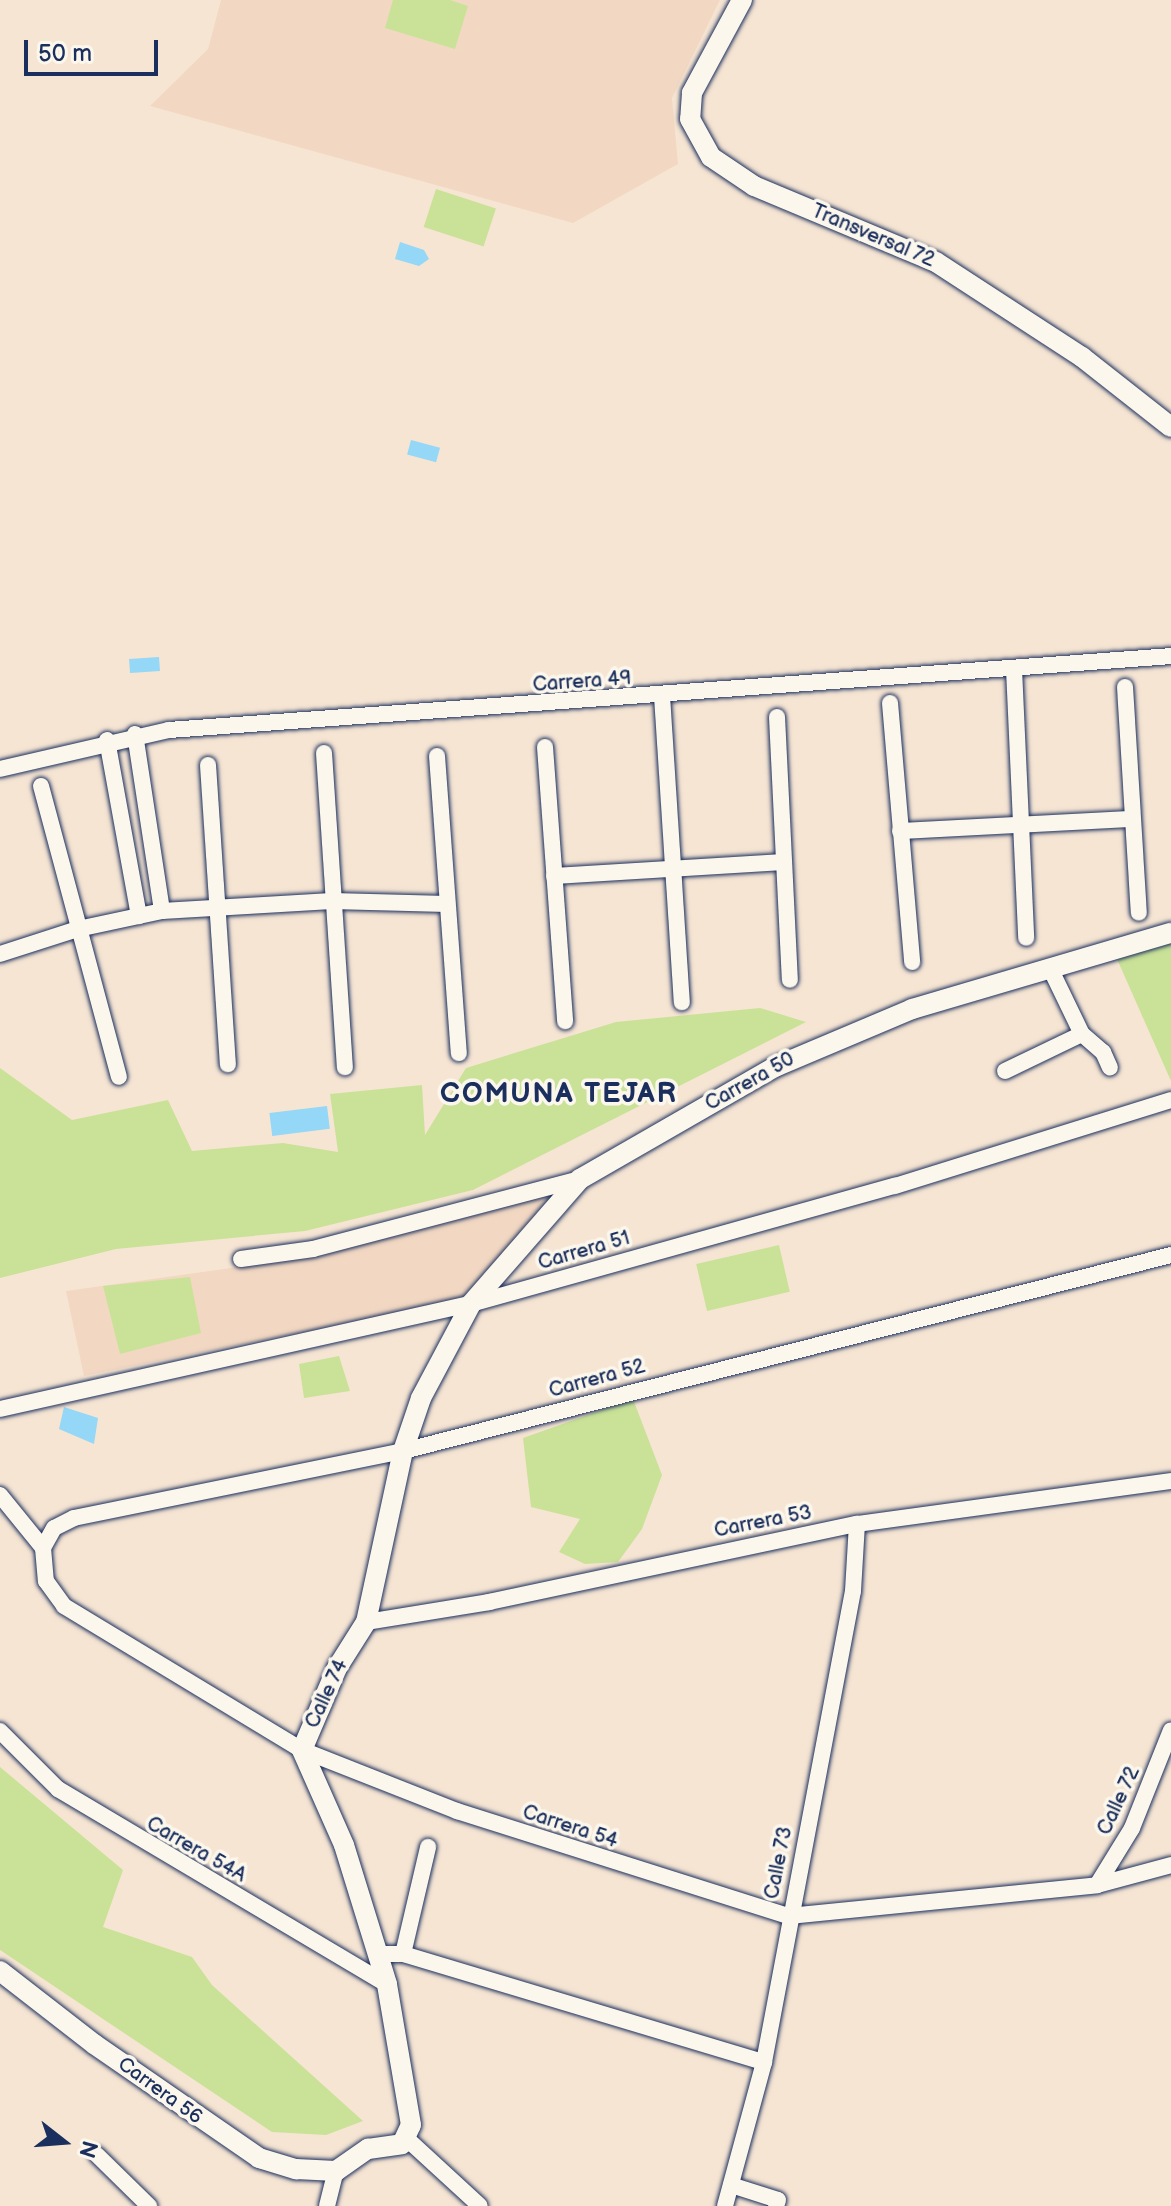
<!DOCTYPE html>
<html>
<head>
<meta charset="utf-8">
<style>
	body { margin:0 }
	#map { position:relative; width:1171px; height:2206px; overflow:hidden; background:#f6e5d3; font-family:"Balsamiq Sans",sans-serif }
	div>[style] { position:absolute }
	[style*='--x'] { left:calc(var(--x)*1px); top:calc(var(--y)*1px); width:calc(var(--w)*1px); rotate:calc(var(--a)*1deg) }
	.built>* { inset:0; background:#f2d8c2 }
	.green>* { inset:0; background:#cae297; transform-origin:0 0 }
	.water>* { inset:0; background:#94d7f6; transform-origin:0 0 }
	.roads { filter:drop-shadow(0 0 2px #1b2f5e) drop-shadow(0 0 2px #1b2f5e) }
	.minor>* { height:16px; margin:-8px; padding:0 8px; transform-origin:8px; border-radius:8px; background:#fbf7ec }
	.tertiary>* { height:20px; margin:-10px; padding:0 10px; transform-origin:10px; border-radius:10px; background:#fbf7ec }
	span { translate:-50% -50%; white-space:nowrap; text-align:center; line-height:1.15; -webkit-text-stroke:7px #fbf7ec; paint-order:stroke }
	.street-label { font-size:20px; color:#1b2f5e }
	.district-label { font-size:28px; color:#1b2f5e; font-weight:700; letter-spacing:2px }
	.north { position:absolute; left:24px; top:2102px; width:80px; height:80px; -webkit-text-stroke:6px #fbf7ec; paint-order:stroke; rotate:107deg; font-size:22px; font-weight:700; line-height:32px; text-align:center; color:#1b2f5e }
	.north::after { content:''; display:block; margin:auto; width:28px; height:36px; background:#1b2f5e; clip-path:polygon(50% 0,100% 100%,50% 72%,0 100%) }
	.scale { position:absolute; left:24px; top:40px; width:134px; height:36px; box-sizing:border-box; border:4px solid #1b2f5e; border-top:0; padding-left:10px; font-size:24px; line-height:28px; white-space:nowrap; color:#1b2f5e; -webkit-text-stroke:6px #fbf7ec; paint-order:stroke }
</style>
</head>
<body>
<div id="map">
	<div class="built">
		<div style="clip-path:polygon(221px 0,720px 0,672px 98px,678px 164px,573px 223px,150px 106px,208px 49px)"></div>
		<div style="clip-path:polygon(558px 1193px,466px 1299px,84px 1376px,66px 1291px,296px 1259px)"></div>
	</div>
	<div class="green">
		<div style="clip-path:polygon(393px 0,450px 0,468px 6px,455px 49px,385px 28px)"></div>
		<div style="left:436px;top:189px;width:63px;height:40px;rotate:18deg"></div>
		<div style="clip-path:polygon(1171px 932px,1171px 1081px,1113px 950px)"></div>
		<div style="clip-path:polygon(760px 1008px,806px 1022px,473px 1190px,305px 1231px,116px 1249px,0 1278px,0 1068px,72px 1120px,168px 1100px,192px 1151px,283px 1143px,338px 1152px,330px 1094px,422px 1085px,425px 1135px,466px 1068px,616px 1022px)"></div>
		<div style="left:779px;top:1245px;width:48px;height:85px;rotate:77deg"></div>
		<div style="clip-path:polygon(190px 1277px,201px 1333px,120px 1354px,103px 1286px)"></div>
		<div style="clip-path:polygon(339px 1356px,350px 1391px,304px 1398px,299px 1364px)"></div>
		<div style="clip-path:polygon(633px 1399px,662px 1475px,642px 1529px,618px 1562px,585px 1564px,559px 1552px,580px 1519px,531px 1507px,523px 1438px)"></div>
		<div style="clip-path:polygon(0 1767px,123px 1870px,103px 1927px,192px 1957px,212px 1985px,363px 2121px,326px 2135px,272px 2132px,0 1950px)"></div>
	</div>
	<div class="water">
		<div style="clip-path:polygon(400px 242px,424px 250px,429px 259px,419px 266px,395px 259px)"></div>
		<div style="left:411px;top:440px;width:30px;height:15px;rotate:15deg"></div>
		<div style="left:159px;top:657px;width:14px;height:30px;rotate:86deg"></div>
		<div style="left:327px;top:1106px;width:23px;height:58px;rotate:83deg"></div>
		<div style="clip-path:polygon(64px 1407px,98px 1418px,94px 1444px,59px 1429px)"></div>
	</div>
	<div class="roads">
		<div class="minor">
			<div style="--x:1014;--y:669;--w:269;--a:87.4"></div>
			<div style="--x:1125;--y:687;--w:226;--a:86.5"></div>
			<div style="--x:662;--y:696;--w:307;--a:86.3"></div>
			<div style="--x:890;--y:703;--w:260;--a:85.1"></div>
			<div style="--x:777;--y:717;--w:263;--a:87.2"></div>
			<div style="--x:135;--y:734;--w:179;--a:81.3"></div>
			<div style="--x:107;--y:740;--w:179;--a:79.7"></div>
			<div style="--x:545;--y:747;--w:275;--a:85.8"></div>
			<div style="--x:324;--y:753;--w:315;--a:86.2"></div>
			<div style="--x:437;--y:756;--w:298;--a:85.8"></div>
			<div style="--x:208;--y:765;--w:300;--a:86.2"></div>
			<div style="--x:0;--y:769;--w:173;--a:-13"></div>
			<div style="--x:169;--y:730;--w:1005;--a:-4.22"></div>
			<div style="--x:41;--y:786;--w:301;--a:75"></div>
			<div style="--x:900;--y:831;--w:231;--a:-3"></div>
			<div style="--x:554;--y:876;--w:230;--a:-3.5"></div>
			<div style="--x:0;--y:954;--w:82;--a:-17.8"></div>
			<div style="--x:78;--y:929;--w:86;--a:-12.1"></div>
			<div style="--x:162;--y:911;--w:170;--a:-3.4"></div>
			<div style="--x:332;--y:901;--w:115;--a:1.5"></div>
			<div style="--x:1051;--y:970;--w:71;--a:64.2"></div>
			<div style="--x:1082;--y:1034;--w:28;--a:41"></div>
			<div style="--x:1103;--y:1052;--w:17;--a:66"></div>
			<div style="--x:1005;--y:1071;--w:85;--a:-25.7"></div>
			<div style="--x:1171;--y:1255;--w:793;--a:165.68"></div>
			<div style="--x:403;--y:1451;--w:336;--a:168.5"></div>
			<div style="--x:74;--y:1518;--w:22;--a:153"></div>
			<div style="--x:54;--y:1528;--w:23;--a:119"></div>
			<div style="--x:43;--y:1548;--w:33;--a:85"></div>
			<div style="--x:46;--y:1581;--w:31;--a:54"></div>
			<div style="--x:64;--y:1606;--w:278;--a:31.2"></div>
			<div style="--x:302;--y:1750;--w:167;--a:21.5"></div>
			<div style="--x:457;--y:1811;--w:348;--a:17.6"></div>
			<div style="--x:789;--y:1916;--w:310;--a:-5.7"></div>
			<div style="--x:1097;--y:1885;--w:77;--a:-15.1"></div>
			<div style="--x:241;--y:1259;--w:73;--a:-7.9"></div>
			<div style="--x:313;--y:1249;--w:276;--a:-14.7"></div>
			<div style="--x:0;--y:1409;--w:483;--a:-12.6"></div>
			<div style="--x:471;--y:1304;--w:440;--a:-15.6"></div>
			<div style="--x:895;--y:1186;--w:289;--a:-17.3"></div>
			<div style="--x:0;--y:1495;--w:68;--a:50.9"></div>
			<div style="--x:366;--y:1622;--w:125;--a:-9.2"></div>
			<div style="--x:489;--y:1602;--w:376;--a:-12"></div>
			<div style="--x:857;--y:1524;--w:317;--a:-7.8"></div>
			<div style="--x:0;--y:1731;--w:82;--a:45"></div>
			<div style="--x:58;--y:1789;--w:382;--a:30.7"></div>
			<div style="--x:1097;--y:1885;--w:67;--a:-58.4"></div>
			<div style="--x:1132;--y:1828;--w:105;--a:-68.3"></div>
			<div style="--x:379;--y:1954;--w:24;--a:0"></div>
			<div style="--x:403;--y:1954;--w:377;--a:16.7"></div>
			<div style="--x:403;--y:1954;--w:110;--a:-76.8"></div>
			<div style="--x:406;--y:2138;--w:100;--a:42.6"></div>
			<div style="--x:97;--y:2155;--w:73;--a:44.4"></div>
			<div style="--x:731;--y:2185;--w:49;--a:17.7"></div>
			<div style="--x:778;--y:2200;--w:6;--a:108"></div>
			<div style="--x:327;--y:2206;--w:36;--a:-76"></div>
			<div style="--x:725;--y:2206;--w:149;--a:-74.8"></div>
			<div style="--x:764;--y:2062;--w:479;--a:-79.3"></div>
			<div style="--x:853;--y:1591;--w:67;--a:-86.6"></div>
		</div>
		<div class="tertiary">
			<div style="--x:742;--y:0;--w:106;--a:118.3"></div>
			<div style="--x:692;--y:93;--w:26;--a:94"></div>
			<div style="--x:690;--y:119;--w:43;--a:61.1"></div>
			<div style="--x:711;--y:157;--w:52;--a:34"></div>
			<div style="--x:754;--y:186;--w:197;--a:22.7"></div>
			<div style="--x:936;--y:262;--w:174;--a:33.1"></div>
			<div style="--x:1082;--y:357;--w:113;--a:38.2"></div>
			<div style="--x:0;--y:1971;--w:119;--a:37.8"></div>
			<div style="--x:94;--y:2044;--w:201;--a:34.6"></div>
			<div style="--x:259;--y:2158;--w:39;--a:17"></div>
			<div style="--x:296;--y:2169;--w:40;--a:2.9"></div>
			<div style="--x:336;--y:2171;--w:39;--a:-35"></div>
			<div style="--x:368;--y:2149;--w:34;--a:-8"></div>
			<div style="--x:402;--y:2144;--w:21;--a:-65"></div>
			<div style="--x:411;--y:2125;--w:143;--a:-99.7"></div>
			<div style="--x:387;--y:1984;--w:145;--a:-107.2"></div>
			<div style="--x:344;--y:1845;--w:104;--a:-113.9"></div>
			<div style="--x:302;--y:1750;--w:89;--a:-66.9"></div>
			<div style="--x:337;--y:1668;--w:54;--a:-57.8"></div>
			<div style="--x:366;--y:1622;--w:175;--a:-77.8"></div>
			<div style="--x:403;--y:1451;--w:56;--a:-71.2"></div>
			<div style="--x:421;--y:1398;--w:106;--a:-62"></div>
			<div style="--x:471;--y:1304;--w:166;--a:-48.9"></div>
			<div style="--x:580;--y:1179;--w:225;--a:-29.9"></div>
			<div style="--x:775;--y:1067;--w:149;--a:-22.9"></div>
			<div style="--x:912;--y:1009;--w:270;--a:-16.4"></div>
		</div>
	</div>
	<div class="street-label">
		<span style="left:873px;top:236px;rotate:23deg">Transversal 72</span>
		<span style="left:582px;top:682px;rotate:-4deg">Carrera 49</span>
		<span style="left:750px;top:1082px;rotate:-29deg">Carrera 50</span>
		<span style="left:584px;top:1251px;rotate:-16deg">Carrera 51</span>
		<span style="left:597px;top:1379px;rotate:-15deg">Carrera 52</span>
		<span style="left:763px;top:1522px;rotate:-11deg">Carrera 53</span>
		<span style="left:327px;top:1694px;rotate:-65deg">Calle 74</span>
		<span style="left:1119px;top:1801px;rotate:-65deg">Calle 72</span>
		<span style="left:570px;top:1827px;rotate:18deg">Carrera 54</span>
		<span style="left:196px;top:1850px;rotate:30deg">Carrera 54A</span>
		<span style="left:779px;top:1863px;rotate:-79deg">Calle 73</span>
		<span style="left:160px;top:2091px;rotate:36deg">Carrera 56</span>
	</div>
	<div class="district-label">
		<span style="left:559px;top:1094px">COMUNA TEJAR</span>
	</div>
	<div class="north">N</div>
	<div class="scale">50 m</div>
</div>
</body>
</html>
